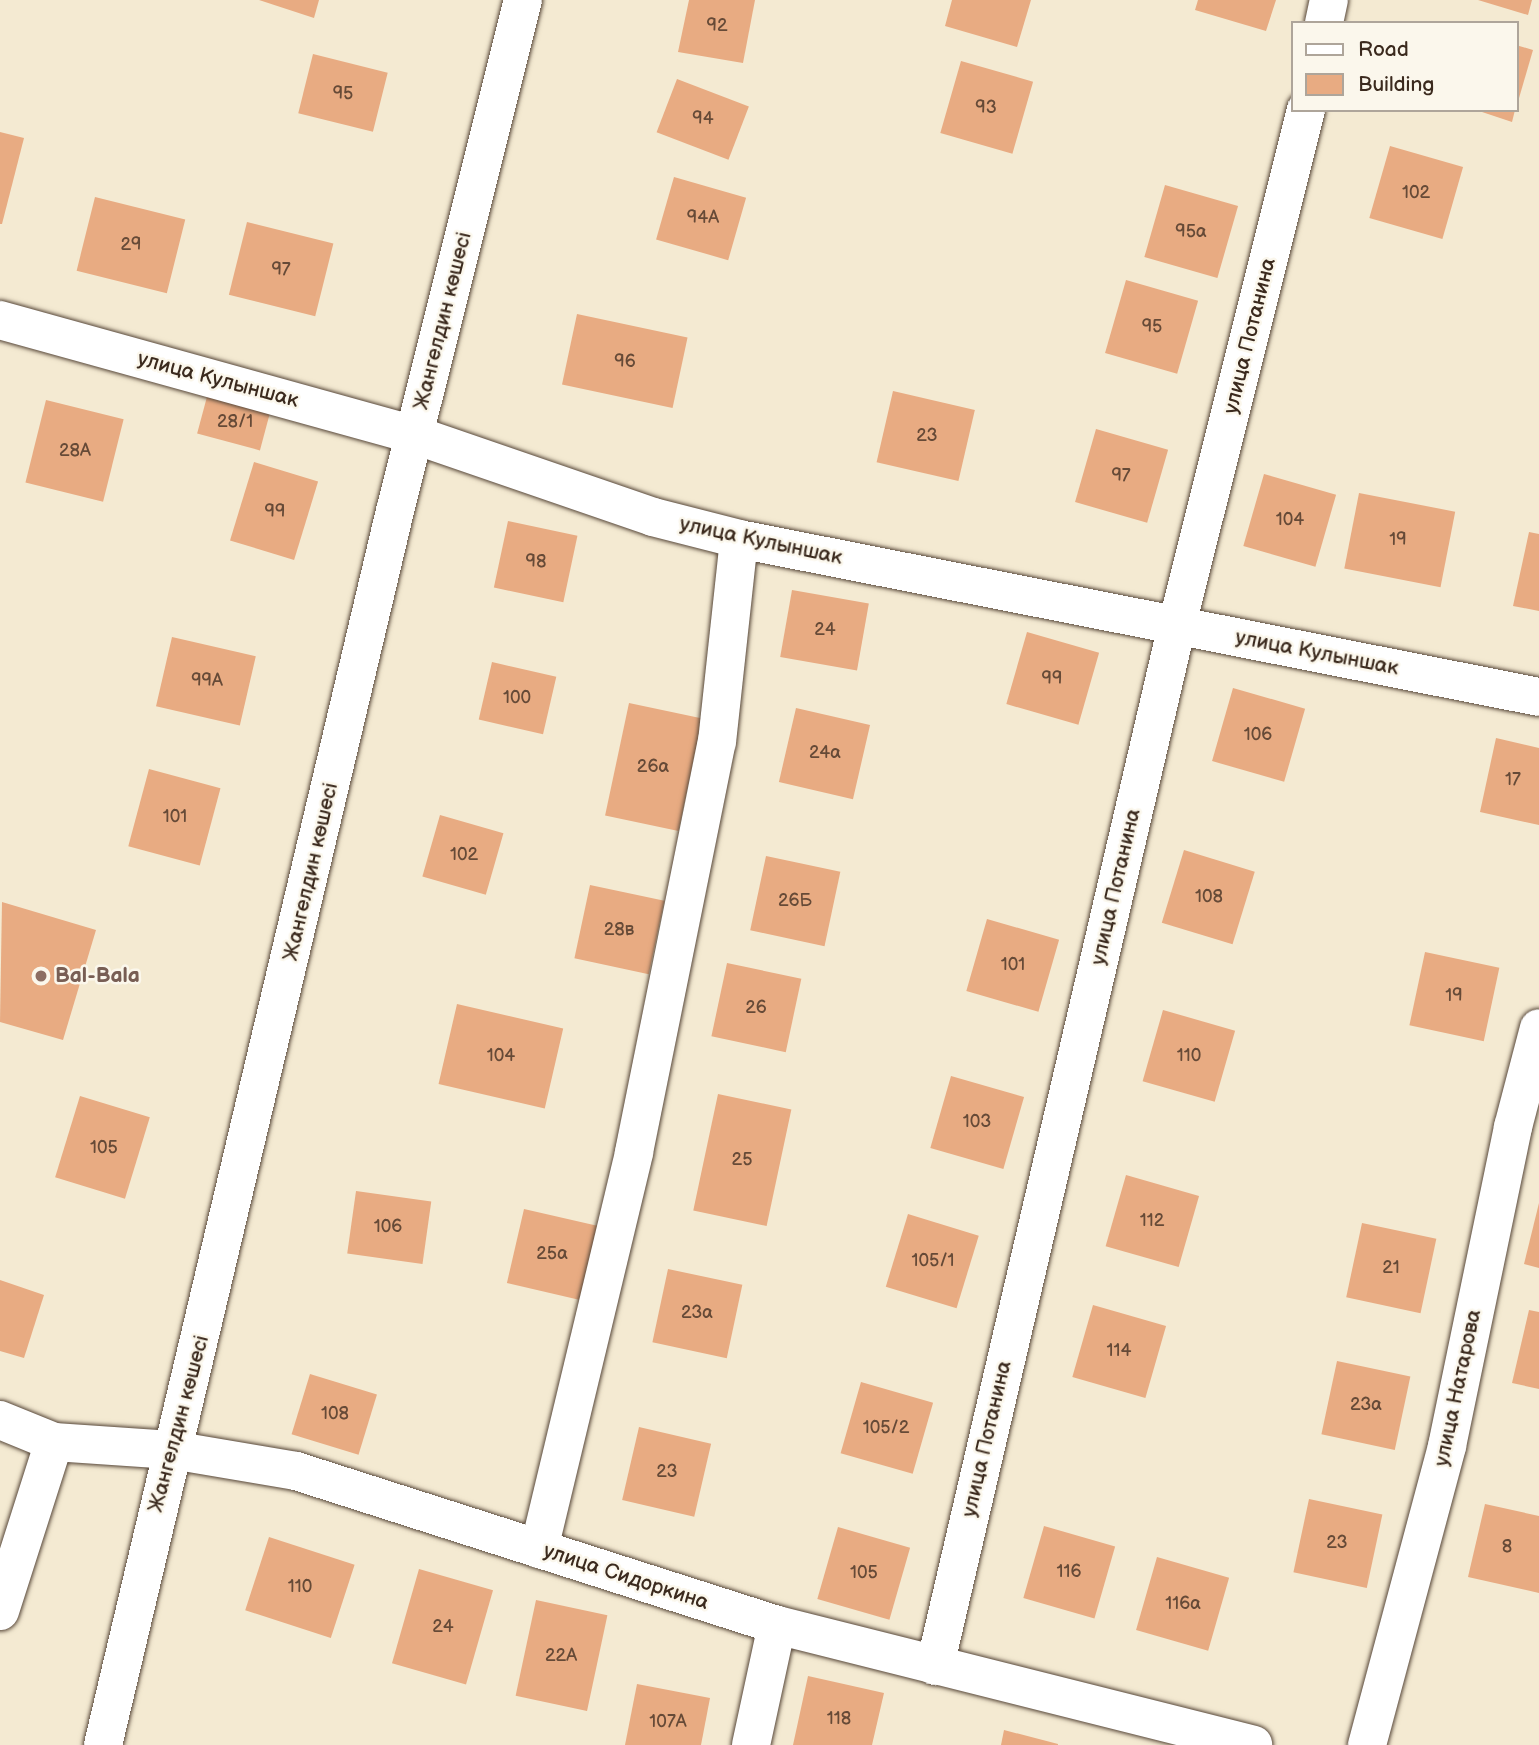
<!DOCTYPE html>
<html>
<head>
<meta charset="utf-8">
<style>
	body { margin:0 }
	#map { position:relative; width:1539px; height:1745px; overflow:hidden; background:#f4ead2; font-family:"Balsamiq Sans",sans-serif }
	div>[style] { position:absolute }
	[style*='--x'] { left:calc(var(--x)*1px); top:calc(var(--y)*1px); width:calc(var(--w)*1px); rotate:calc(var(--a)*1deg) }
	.building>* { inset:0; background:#e8ab82; transform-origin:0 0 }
	.roads { filter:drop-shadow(0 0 2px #574739) drop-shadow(0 0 2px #574739) }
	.street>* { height:38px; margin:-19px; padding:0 19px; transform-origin:19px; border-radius:19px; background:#fff }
	.secondary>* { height:38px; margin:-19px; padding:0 19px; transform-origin:19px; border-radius:19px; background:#fff }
	.dots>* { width:19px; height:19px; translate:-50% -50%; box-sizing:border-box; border:4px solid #fbf7ec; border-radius:50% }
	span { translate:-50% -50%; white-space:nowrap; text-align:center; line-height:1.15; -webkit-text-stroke:5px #fbf7ec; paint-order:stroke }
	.number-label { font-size:18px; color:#664a37 }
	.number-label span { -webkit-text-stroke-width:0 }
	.street-label { font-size:21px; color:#3b2a1e }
	.education-label { font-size:21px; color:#785e54; font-weight:700 }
	.left { translate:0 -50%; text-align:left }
	.legend { position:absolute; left:1291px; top:21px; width:228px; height:91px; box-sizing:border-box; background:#fbf7ec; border:2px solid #aea59a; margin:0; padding:9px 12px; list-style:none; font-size:21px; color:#3b2a1e }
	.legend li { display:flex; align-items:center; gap:14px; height:35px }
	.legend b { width:35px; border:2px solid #aea59a }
</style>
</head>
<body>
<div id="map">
	<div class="building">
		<div style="clip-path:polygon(259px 0,319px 0,314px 18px)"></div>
		<div style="clip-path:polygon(689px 0,755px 0,743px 63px,678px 52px)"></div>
		<div style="clip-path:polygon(952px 0,1031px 0,1017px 47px,945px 26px)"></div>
		<div style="clip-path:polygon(1198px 0,1276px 0,1266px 31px,1195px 10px)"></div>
		<div style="clip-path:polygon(1478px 0,1532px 0,1528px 15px)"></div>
		<div style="clip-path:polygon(1516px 45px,1533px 50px,1517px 105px,1516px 105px)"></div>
		<div style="left:313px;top:54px;width:77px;height:61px;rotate:14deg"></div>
		<div style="left:961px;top:61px;width:75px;height:75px;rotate:16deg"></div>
		<div style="left:677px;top:79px;width:77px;height:57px;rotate:21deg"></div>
		<div style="clip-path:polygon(1476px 110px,1515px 110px,1512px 122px)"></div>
		<div style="clip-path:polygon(0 132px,24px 138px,2px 224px,0 224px)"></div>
		<div style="left:1390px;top:146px;width:76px;height:75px;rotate:16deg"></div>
		<div style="left:674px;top:177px;width:75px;height:65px;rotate:16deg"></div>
		<div style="left:1165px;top:185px;width:76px;height:75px;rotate:16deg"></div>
		<div style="left:95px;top:197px;width:93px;height:76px;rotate:14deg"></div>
		<div style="left:247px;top:222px;width:89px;height:75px;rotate:14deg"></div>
		<div style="left:1126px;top:280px;width:75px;height:76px;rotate:16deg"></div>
		<div style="left:577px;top:314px;width:113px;height:72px;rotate:12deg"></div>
		<div style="left:893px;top:391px;width:84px;height:73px;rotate:13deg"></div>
		<div style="left:208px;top:393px;width:65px;height:42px;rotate:15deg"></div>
		<div style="left:46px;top:400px;width:80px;height:85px;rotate:14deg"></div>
		<div style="left:1096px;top:429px;width:75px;height:76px;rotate:16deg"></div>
		<div style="left:254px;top:462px;width:67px;height:82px;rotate:17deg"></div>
		<div style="left:1264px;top:474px;width:75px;height:75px;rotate:16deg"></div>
		<div style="left:1359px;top:493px;width:98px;height:77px;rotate:11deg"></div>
		<div style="left:508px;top:521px;width:71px;height:68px;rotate:12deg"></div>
		<div style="clip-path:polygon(1529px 532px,1539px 534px,1539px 611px,1513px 606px)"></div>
		<div style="left:792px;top:590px;width:78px;height:68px;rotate:10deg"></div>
		<div style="left:1027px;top:632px;width:75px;height:75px;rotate:16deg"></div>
		<div style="left:172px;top:637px;width:86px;height:71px;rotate:13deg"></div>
		<div style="left:492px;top:662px;width:66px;height:59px;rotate:13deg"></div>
		<div style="left:1233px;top:688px;width:75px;height:76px;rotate:16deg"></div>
		<div style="left:629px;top:703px;width:75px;height:115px;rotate:12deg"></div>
		<div style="left:796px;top:708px;width:76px;height:76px;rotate:13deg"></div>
		<div style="clip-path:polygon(1496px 738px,1539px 748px,1539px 825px,1480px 812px)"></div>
		<div style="left:149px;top:769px;width:74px;height:80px;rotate:15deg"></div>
		<div style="left:440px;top:815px;width:66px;height:64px;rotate:16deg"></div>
		<div style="left:1184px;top:850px;width:74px;height:76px;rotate:17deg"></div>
		<div style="left:766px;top:856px;width:76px;height:76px;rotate:12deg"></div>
		<div style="left:590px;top:885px;width:76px;height:75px;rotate:12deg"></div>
		<div style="clip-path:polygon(2px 902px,96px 930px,63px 1040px,0 1022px)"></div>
		<div style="left:987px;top:919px;width:75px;height:75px;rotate:16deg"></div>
		<div style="left:1425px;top:952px;width:76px;height:75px;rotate:12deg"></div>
		<div style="left:727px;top:963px;width:76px;height:75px;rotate:12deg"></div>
		<div style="left:457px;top:1004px;width:109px;height:82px;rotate:13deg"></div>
		<div style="left:1163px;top:1010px;width:75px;height:74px;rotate:16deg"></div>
		<div style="left:951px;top:1076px;width:76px;height:75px;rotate:16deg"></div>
		<div style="left:718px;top:1094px;width:75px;height:119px;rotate:12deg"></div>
		<div style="left:80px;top:1096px;width:73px;height:85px;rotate:17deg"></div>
		<div style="left:1126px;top:1175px;width:76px;height:74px;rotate:16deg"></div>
		<div style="left:356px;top:1191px;width:76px;height:63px;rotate:8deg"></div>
		<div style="clip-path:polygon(1539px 1203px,1539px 1268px,1524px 1264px)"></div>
		<div style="left:524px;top:1209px;width:75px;height:76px;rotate:13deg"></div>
		<div style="left:908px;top:1214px;width:74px;height:76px;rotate:17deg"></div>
		<div style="left:1362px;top:1223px;width:76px;height:76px;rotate:12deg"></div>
		<div style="left:668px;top:1269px;width:76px;height:75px;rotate:12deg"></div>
		<div style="clip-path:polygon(0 1280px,44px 1295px,24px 1358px,0 1351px)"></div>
		<div style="left:1093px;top:1305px;width:76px;height:75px;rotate:16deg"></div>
		<div style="clip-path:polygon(1529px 1310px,1539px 1312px,1539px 1389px,1512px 1383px)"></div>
		<div style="left:1337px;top:1361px;width:75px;height:75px;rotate:12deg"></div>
		<div style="left:310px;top:1374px;width:70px;height:63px;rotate:17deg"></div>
		<div style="left:861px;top:1382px;width:75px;height:74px;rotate:16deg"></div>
		<div style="left:639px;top:1427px;width:74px;height:75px;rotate:13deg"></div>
		<div style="left:1309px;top:1499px;width:75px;height:75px;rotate:12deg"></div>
		<div style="clip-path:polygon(1485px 1504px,1539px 1516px,1539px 1593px,1468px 1577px)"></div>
		<div style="left:1044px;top:1526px;width:74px;height:75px;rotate:16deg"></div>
		<div style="left:838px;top:1527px;width:75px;height:75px;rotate:16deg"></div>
		<div style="left:269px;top:1537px;width:90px;height:77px;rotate:18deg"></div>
		<div style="left:1157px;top:1557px;width:75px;height:76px;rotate:16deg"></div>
		<div style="left:419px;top:1569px;width:77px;height:98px;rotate:16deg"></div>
		<div style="left:536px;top:1600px;width:73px;height:98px;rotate:12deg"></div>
		<div style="clip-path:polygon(808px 1676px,884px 1693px,872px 1745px,793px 1745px)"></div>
		<div style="clip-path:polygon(637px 1684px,710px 1698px,701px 1745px,625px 1745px)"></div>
		<div style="clip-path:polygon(1004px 1730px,1058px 1744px,1058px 1745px,1001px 1745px)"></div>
	</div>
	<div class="roads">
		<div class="street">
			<div style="--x:1324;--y:23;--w:24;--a:-78"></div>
			<div style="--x:0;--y:320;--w:431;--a:15.5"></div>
			<div style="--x:415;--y:435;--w:252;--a:19"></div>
			<div style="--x:653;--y:517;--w:89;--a:14.3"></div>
			<div style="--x:739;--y:539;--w:815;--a:11.17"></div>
			<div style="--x:0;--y:1420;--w:58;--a:22.2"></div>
			<div style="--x:172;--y:1450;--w:126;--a:9.6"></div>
			<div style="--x:296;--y:1471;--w:505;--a:17.75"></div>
			<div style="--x:777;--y:1625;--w:491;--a:14.1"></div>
			<div style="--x:539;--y:1549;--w:408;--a:-76.5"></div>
			<div style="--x:634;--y:1152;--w:418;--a:-78.6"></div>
			<div style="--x:717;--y:742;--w:204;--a:-83.8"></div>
			<div style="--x:935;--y:1666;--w:1069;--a:-76.91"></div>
			<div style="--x:1177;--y:625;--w:531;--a:-75.94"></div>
			<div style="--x:751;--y:1745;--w:123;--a:-77.8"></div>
			<div style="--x:1367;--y:1745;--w:310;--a:-75"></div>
			<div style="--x:1447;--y:1446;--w:326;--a:-78.3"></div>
			<div style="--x:1513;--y:1127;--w:102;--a:-75.3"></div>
		</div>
		<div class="secondary">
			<div style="--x:0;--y:1611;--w:177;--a:-72.3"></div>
			<div style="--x:54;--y:1442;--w:118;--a:3.9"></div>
			<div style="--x:103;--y:1745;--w:1268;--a:-76.69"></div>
			<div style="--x:395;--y:511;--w:527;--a:-75.94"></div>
		</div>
	</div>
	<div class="dots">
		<div style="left:41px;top:976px;background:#8d6e63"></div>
	</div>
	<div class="number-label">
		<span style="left:717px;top:26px">92</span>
		<span style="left:343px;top:94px">95</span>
		<span style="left:986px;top:108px">93</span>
		<span style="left:703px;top:119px">94</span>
		<span style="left:1416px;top:193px">102</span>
		<span style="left:703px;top:218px">94А</span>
		<span style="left:1191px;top:232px">95а</span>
		<span style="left:131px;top:245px">29</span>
		<span style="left:281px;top:270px">97</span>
		<span style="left:1152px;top:327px">95</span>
		<span style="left:625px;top:362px">96</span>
		<span style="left:235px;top:422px">28/1</span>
		<span style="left:927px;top:436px">23</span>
		<span style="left:75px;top:451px">28А</span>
		<span style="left:1121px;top:476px">97</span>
		<span style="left:275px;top:512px">99</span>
		<span style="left:1290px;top:520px">104</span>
		<span style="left:1398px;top:540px">19</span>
		<span style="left:536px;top:562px">98</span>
		<span style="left:825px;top:630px">24</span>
		<span style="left:1052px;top:679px">99</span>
		<span style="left:207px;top:681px">99А</span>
		<span style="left:517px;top:698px">100</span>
		<span style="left:1258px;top:735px">106</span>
		<span style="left:825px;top:753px">24а</span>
		<span style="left:653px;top:767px">26а</span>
		<span style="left:1513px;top:780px">17</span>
		<span style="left:175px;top:817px">101</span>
		<span style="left:464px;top:855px">102</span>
		<span style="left:1209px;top:897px">108</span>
		<span style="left:795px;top:901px">26Б</span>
		<span style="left:619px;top:930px">28в</span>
		<span style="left:1013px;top:965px">101</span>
		<span style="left:1454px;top:996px">19</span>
		<span style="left:756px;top:1008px">26</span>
		<span style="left:501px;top:1056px">104</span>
		<span style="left:1189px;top:1056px">110</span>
		<span style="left:977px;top:1122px">103</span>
		<span style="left:104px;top:1148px">105</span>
		<span style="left:742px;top:1160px">25</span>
		<span style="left:1152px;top:1221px">112</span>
		<span style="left:388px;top:1227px">106</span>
		<span style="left:552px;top:1254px">25а</span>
		<span style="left:933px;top:1261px">105/1</span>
		<span style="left:1391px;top:1268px">21</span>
		<span style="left:697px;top:1313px">23а</span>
		<span style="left:1119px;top:1351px">114</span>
		<span style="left:1366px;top:1405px">23а</span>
		<span style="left:335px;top:1414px">108</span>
		<span style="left:886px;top:1428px">105/2</span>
		<span style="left:667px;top:1472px">23</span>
		<span style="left:1337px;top:1543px">23</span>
		<span style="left:1507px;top:1547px">8</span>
		<span style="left:1069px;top:1572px">116</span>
		<span style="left:864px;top:1573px">105</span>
		<span style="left:300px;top:1587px">110</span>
		<span style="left:1183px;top:1604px">116а</span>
		<span style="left:443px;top:1627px">24</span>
		<span style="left:561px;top:1656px">22А</span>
		<span style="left:839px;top:1719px">118</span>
		<span style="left:668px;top:1722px">107А</span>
	</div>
	<div class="street-label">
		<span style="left:443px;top:321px;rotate:-76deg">Жангелдин көшесі</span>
		<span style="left:1250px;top:336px;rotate:-76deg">улица Потанина</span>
		<span style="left:218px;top:380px;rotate:15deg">улица Кулыншак</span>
		<span style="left:761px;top:541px;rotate:12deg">улица Кулыншак</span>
		<span style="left:1317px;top:653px;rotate:11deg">улица Кулыншак</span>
		<span style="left:311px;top:872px;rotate:-77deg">Жангелдин көшесі</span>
		<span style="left:1116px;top:887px;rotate:-77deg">улица Потанина</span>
		<span style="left:1458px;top:1388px;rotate:-78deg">улица Натарова</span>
		<span style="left:179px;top:1424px;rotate:-75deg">Жангелдин көшесі</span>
		<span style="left:987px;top:1439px;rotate:-77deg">улица Потанина</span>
		<span style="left:626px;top:1577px;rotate:18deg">улица Сидоркина</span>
	</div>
	<div class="education-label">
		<span class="left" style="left:55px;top:976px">Bal-Bala</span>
	</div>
	<ul class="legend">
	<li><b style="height:9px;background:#fff"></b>Road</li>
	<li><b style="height:19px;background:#e8ab82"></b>Building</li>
	</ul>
</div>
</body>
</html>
